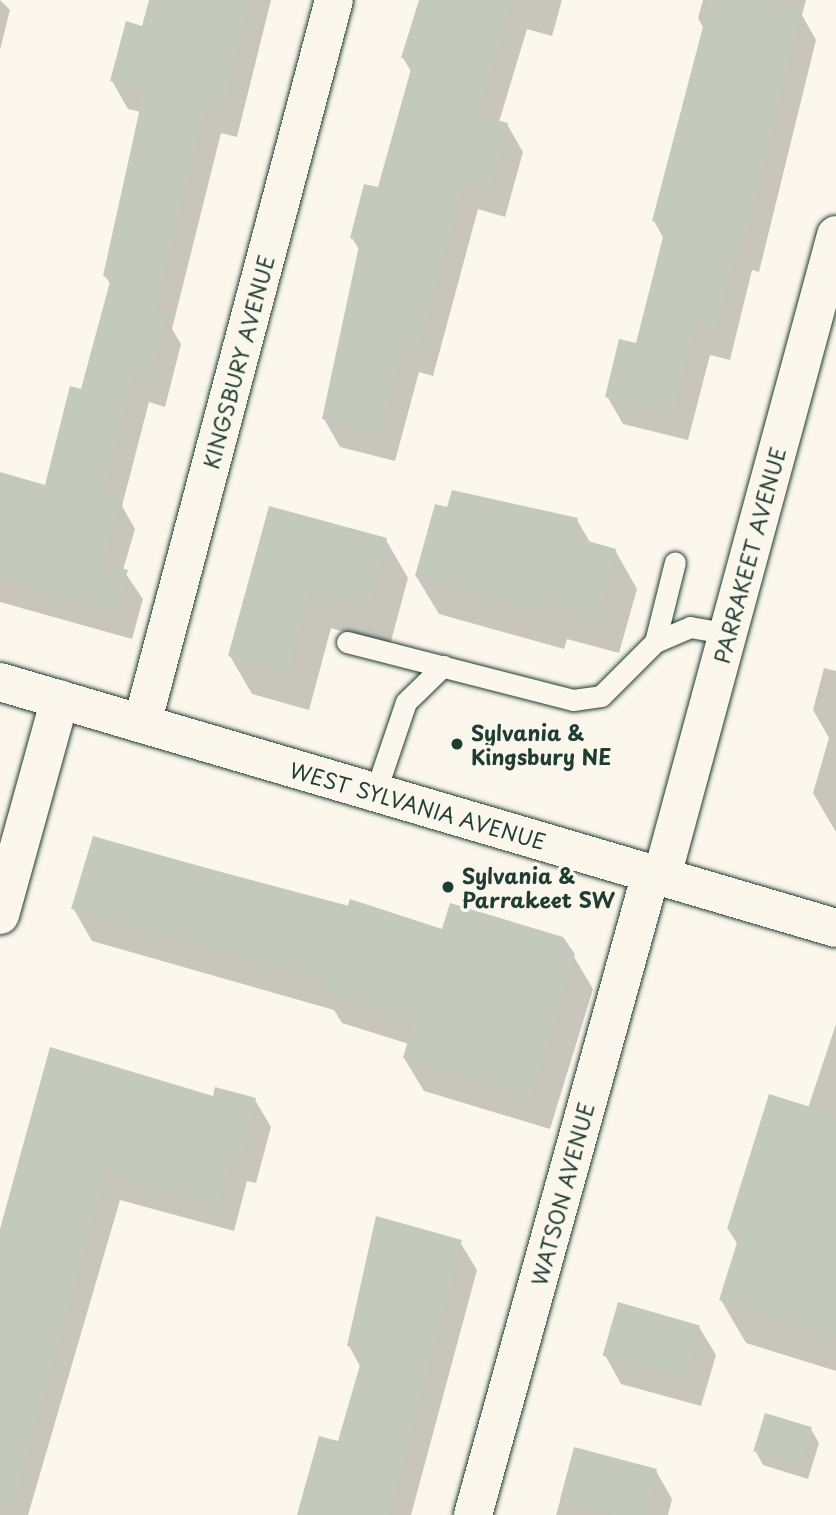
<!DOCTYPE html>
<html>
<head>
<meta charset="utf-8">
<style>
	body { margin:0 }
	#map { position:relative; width:836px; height:1515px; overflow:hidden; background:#fbf7ec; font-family:"Playpen Sans",sans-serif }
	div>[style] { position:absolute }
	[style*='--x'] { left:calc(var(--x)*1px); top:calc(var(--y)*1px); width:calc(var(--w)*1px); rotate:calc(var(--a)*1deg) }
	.shadow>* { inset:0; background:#0003 }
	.building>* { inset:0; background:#c4c9be; transform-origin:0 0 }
	.roads { filter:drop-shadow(0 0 2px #1f3d34) drop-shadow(0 0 2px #1f3d34) }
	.service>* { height:21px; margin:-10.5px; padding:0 10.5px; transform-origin:10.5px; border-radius:10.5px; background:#fbf7ec }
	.minor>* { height:38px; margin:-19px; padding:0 19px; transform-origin:19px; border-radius:19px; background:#fbf7ec }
	.secondary>* { height:38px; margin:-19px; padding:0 19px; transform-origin:19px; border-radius:19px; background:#fbf7ec }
	.dots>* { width:19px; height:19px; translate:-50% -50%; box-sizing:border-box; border:4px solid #fbf7ec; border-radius:50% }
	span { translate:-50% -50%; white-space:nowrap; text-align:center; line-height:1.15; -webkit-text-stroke:7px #fbf7ec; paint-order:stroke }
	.street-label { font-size:21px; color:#1f3d34 }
	.poi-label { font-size:21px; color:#1f3d34; font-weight:700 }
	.left { translate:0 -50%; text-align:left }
</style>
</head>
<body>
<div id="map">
	<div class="shadow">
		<div style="clip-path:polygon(0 0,10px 10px,0 50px)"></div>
		<div style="clip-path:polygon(151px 0,271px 0,237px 137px,221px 133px,172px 329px,181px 344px,165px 407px,149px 402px,122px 506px,135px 529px,123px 570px,143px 599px,132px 639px,0 602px,0 474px,46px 487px,83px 391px,111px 285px,105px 276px,141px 112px,128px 109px,112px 81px,143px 28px)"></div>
		<div style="clip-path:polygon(421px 0,562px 0,552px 36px,527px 29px,499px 122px,507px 124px,523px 152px,505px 217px,478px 209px,433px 376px,419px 372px,395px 461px,340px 447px,324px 419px,360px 251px,352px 238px,379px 190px,412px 73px,403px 58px)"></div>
		<div style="clip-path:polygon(703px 0,806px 0,802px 15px,816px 40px,759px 272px,752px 270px,730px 360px,710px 355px,688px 440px,623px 424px,607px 396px,637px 345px,664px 239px,654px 221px,704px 29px,698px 18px)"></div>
		<div style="clip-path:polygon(270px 508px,386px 540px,408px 578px,390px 645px,331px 628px,309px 710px,252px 694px,230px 656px)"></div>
		<div style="clip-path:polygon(449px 509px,577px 520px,591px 544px,615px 550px,637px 589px,619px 653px,567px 639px,564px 649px,439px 614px,416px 576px)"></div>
		<div style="clip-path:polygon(824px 668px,836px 671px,836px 832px,813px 793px,829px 738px,813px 710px)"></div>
		<div style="clip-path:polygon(94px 838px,443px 931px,573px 955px,593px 989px,550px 1129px,424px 1091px,404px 1058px,409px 1044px,342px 1023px,334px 1010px,92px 941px,73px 908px)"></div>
		<div style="clip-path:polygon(836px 1024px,836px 1371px,746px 1343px,721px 1300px,738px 1245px,728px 1229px,808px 1108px)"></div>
		<div style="clip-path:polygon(214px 1098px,255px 1100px,271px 1127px,256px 1183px,247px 1181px,234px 1231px,120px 1200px,28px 1515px,0 1515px,0 1236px)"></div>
		<div style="clip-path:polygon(460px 1242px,477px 1270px,411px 1515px,300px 1515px,339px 1443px,361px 1368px,349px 1346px)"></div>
		<div style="clip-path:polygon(699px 1327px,716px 1355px,701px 1406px,621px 1384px,605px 1355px)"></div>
		<div style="clip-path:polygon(811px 1429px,819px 1443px,808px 1479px,763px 1465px,755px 1450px)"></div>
		<div style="clip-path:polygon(575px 1449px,656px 1471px,672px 1499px,668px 1515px,556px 1515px)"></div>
	</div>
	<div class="building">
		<div style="clip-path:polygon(149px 0,248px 0,222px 110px,205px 106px,154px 311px,166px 314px,149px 379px,133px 375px,102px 494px,120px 500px,102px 563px,128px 570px,116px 612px,0 579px,0 472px,45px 485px,70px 386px,81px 389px,111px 278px,103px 276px,144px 90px,110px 81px,126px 21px,142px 26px)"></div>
		<div style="clip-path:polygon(419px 0,512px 0,477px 114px,508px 123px,490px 189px,463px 182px,418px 349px,403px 345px,379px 434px,322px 419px,360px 241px,350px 238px,364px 184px,378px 187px,413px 62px,401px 58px)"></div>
		<div style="clip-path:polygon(710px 0,766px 0,801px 10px,743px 245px,737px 243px,714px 333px,694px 328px,672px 413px,605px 397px,619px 339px,636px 343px,666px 225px,652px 221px)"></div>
		<div style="clip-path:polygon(452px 490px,578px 518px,574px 537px,616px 549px,598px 615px,545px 601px,542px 611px,415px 576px,435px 504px,447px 507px)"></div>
		<div style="clip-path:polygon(269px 506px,387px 538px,368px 607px,309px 591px,287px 673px,228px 656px)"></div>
		<div style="clip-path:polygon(93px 836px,347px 908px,350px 899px,442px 929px,450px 903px,563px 937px,575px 954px,531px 1096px,403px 1058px,414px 1020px,321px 990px,324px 980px,71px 909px)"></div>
		<div style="clip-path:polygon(50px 1047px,213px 1096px,215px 1087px,256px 1098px,241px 1157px,232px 1155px,218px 1205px,105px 1174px,11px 1510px,0 1508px,0 1229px)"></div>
		<div style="clip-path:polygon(769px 1094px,836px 1115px,836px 1336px,719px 1300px,740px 1233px,727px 1229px)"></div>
		<div style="clip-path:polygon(376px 1216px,462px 1240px,388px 1515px,297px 1515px,319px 1436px,338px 1441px,364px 1351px,347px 1346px)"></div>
		<div style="left:618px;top:1302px;width:85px;height:56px;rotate:16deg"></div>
		<div style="left:765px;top:1413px;width:49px;height:40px;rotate:17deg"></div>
		<div style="clip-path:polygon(574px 1447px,657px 1469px,645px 1515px,615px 1515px,560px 1500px)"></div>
	</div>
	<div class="roads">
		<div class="service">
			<div style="--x:347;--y:642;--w:233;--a:14.4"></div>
			<div style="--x:573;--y:700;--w:28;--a:-8"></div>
			<div style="--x:601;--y:696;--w:76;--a:-45"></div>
			<div style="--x:655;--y:642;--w:82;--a:-76"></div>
			<div style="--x:655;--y:642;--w:38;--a:-23"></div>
			<div style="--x:690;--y:627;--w:39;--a:10"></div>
			<div style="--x:375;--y:793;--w:96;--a:-71.2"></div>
			<div style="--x:406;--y:702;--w:52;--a:-44.2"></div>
		</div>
		<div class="minor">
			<div style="--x:142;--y:724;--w:749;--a:-75.15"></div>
			<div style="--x:662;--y:876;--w:664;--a:-74.81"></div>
			<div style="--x:0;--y:915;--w:224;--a:-74.5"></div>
			<div style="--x:473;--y:1515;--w:666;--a:-74.5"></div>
		</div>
		<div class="secondary">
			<div style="--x:0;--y:682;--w:871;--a:16.4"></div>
		</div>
	</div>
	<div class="dots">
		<div style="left:457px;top:744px;background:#1f3d34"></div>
		<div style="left:448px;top:887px;background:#1f3d34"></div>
	</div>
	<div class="street-label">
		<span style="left:238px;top:362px;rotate:-75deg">KINGSBURY AVENUE</span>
		<span style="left:749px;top:555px;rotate:-75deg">PARRAKEET AVENUE</span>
		<span style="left:418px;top:805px;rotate:16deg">WEST SYLVANIA AVENUE</span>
		<span style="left:562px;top:1194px;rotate:-75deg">WATSON AVENUE</span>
	</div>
	<div class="poi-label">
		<span class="left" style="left:471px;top:744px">Sylvania &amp;<br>Kingsbury NE</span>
		<span class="left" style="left:462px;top:887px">Sylvania &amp;<br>Parrakeet SW</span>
	</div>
</div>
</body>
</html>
